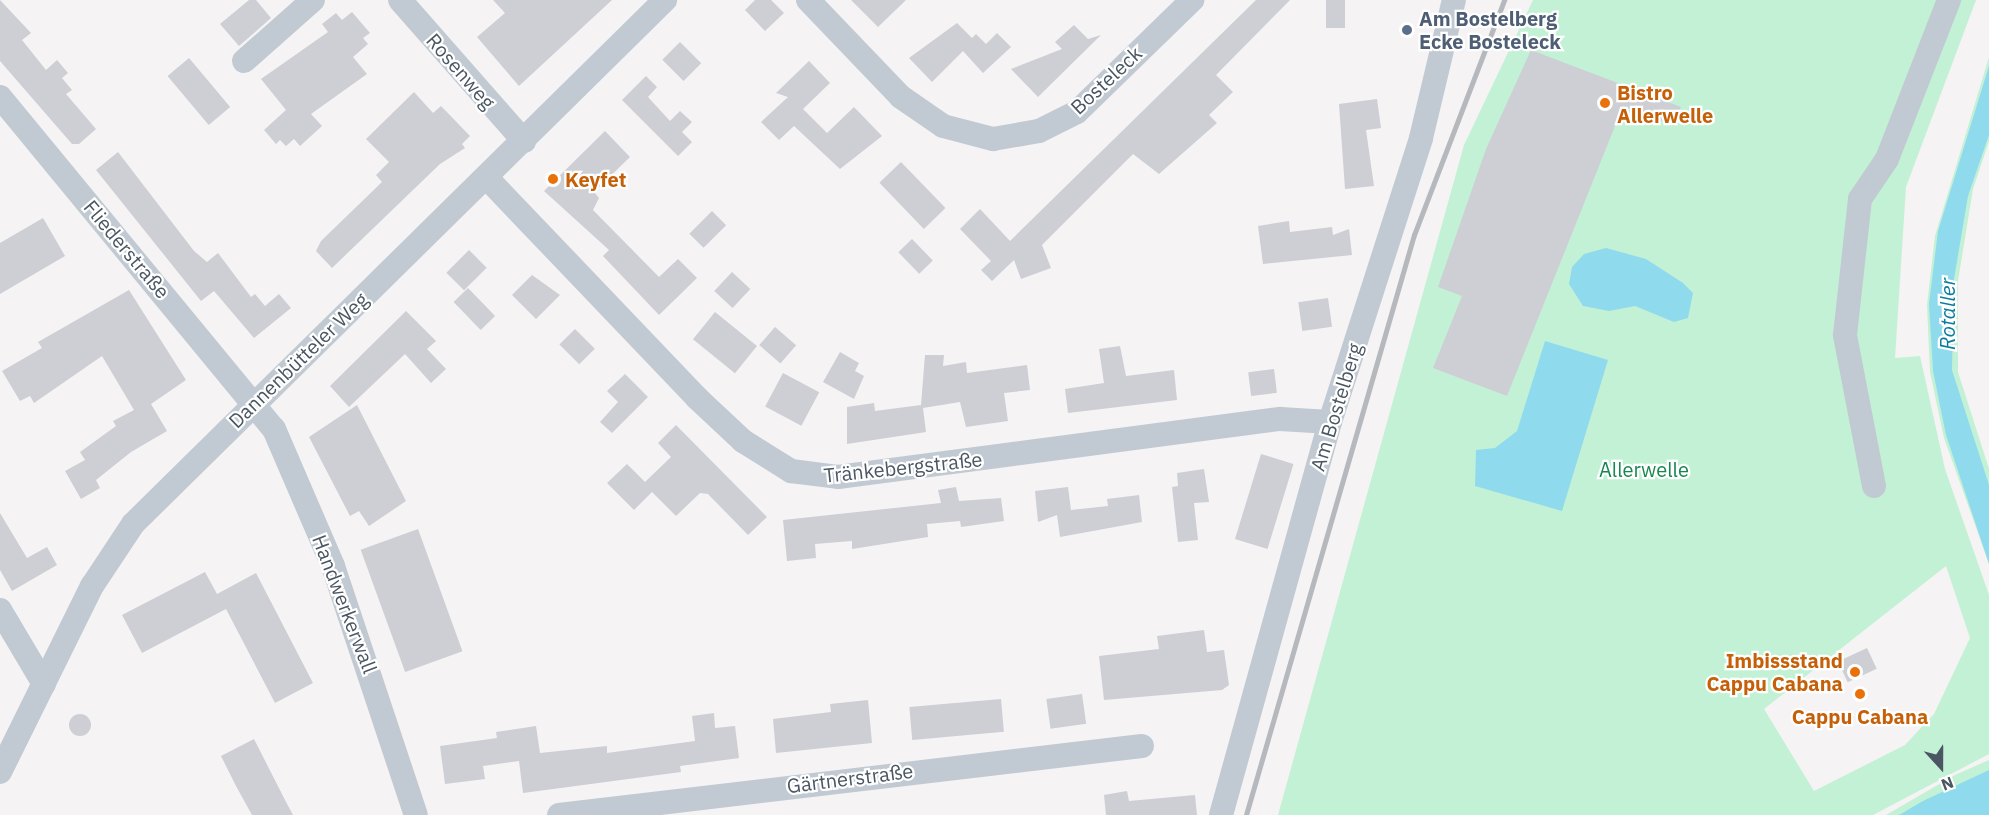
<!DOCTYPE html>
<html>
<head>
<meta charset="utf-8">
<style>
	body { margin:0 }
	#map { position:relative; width:1989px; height:815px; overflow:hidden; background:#f5f3f3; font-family:"IBM Plex Sans",sans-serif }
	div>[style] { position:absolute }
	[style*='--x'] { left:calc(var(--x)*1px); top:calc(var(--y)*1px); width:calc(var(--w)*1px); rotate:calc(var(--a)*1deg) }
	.green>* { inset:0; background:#c3f1d5 }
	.water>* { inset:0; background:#90daee }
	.building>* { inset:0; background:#cdcfd5; transform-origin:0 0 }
	.round { border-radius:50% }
	.minor>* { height:24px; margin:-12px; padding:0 12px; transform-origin:12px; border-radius:12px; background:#c1cad2 }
	.rail>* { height:4.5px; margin:-2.25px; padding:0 2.25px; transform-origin:2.25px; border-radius:2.25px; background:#b5b8bd }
	.dots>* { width:16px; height:16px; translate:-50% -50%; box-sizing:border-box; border:3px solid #fff; border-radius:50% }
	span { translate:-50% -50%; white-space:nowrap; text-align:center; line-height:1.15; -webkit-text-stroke:4.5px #fff; paint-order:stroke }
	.service-label { font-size:20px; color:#4e5e75; font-weight:700 }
	.left { translate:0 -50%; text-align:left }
	.street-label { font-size:20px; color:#4a5661 }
	.food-label { font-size:20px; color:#c56008; font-weight:700 }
	.right { translate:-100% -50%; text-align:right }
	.park-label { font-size:20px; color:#17864f }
	.water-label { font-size:21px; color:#0c7c9b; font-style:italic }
	.north { position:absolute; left:1911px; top:737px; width:60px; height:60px; -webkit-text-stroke:4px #fff; paint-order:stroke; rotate:159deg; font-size:16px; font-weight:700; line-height:24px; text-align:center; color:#4a5661 }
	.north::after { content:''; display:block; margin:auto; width:21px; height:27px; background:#4a5661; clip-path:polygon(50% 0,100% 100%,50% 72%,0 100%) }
</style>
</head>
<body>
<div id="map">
	<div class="green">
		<div style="clip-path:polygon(evenodd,1533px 0,1976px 0,1906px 187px,1895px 358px,1920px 356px,1945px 469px,1989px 595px,1989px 754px,1873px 815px,1278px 815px,1464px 145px,1533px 0,1946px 566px,1970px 638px,1934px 714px,1905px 745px,1814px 791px,1764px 709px,1946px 566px)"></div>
		<div style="clip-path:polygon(1989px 57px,1989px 141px,1973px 189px,1958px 281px,1958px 372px,1989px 469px,1989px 564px,1944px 438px,1930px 372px,1927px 305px,1935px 236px)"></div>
		<div style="clip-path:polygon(1989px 760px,1989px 815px,1886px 815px,1955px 775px)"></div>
	</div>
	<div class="water">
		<div style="clip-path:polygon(1989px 66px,1989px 135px,1968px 196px,1954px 279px,1952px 370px,1989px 485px,1989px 564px,1946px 435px,1933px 371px,1929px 304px,1938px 231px)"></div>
		<div style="clip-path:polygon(1606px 248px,1646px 259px,1683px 283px,1693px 293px,1688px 318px,1674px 322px,1635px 306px,1609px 311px,1583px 306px,1569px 284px,1572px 267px,1584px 254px)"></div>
		<div style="clip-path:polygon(1545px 341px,1608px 360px,1562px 511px,1475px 486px,1476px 450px,1495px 448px,1517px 431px)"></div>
		<div style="clip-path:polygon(1989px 770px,1989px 815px,1899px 815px,1923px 801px)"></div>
	</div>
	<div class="building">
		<div style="clip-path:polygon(0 0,31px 33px,22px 40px,46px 70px,57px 60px,68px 73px,62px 78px,72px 90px,66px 94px,96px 129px,79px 144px,72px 144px,0 61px)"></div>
		<div style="clip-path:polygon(249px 0,256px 0,271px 18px,239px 46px,220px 24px)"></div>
		<div style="clip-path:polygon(493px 0,612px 0,519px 86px,477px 37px,505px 13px)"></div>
		<div style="clip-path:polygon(755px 0,771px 0,784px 13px,765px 31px,745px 10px)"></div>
		<div style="clip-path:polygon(851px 0,906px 0,878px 27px)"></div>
		<div style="clip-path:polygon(1256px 0,1290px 0,1216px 75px,1233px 92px,1209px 115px,1217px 123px,1159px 174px,1133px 154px,1042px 245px,1051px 268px,1021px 279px,1014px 260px,992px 281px,981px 270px,991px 261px,960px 229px,980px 209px,1010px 241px)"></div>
		<div style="left:1326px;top:0;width:19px;height:28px"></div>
		<div style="clip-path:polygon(352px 12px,370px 33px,363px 38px,368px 44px,353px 57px,367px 74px,311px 114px,322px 126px,300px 146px,294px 139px,286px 146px,280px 140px,276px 144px,264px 130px,286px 110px,261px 79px,328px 32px,322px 24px,336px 13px,342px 20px)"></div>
		<div style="clip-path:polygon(957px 23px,972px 38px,976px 34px,986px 44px,997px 33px,1011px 47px,983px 73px,963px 51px,932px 82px,909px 58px)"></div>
		<div style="clip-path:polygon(1074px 25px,1088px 39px,1101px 35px,1038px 97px,1011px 69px,1062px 49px,1055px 42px)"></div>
		<div style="left:680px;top:42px;width:30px;height:25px;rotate:45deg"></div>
		<div style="clip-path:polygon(1531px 50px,1681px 107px,1674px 126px,1623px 106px,1507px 396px,1433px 368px,1462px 296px,1438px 287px,1486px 149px)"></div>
		<div style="left:189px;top:58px;width:64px;height:28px;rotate:50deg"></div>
		<div style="clip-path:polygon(809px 61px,830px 83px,803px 109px,827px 133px,854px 107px,882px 136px,840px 169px,794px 126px,779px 140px,761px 122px,788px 97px,776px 93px)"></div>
		<div style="clip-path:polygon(646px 76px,657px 87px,648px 97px,670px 121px,680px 111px,692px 122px,682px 132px,692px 142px,678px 156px,622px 100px)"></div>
		<div style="clip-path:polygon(414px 92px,433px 113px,441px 106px,470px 136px,462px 144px,465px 148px,440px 164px,332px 268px,316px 251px,321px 241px,382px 182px,376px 175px,389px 162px,366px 139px)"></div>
		<div style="clip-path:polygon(1377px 99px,1381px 128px,1366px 130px,1374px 186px,1345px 189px,1339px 104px)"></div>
		<div style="clip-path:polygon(605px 131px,630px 157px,594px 192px,599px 198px,593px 210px,659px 277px,678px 259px,697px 278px,659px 315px,603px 256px,609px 250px,544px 191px)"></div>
		<div style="clip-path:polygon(118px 152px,194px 251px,207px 262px,218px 253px,251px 297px,255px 294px,265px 306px,279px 294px,291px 308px,254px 338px,214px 291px,201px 301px,96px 170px)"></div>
		<div style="left:901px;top:162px;width:64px;height:30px;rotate:46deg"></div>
		<div style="left:712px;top:211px;width:20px;height:32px;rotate:45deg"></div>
		<div style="clip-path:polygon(43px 218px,65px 256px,0 294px,0 243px)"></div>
		<div style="clip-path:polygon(1289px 221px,1290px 232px,1332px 227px,1333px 235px,1349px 229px,1352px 255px,1263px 264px,1258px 226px)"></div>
		<div style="left:912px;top:239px;width:30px;height:19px;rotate:46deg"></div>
		<div style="left:469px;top:250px;width:25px;height:32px;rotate:45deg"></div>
		<div style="left:732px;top:272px;width:25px;height:26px;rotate:43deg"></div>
		<div style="clip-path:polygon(532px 275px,560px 295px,536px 319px,512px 295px)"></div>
		<div style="left:468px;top:288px;width:39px;height:20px;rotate:46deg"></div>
		<div style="clip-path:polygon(129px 290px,186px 380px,151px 404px,167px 431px,131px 452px,96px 480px,100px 488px,81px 499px,65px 471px,85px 460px,80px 452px,116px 426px,113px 421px,134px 410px,102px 356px,34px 403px,30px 396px,20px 401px,2px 371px,42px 348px,38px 342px)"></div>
		<div style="left:1328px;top:298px;width:29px;height:30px;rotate:82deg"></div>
		<div style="clip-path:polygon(406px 311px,436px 341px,427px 349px,446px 369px,431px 383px,405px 354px,349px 407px,330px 386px)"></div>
		<div style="left:715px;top:312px;width:54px;height:35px;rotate:39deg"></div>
		<div style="left:775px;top:327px;width:28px;height:24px;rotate:41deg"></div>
		<div style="left:575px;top:329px;width:28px;height:22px;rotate:45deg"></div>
		<div style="clip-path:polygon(1120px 346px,1126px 376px,1174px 370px,1177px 400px,1068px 413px,1065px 389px,1104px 383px,1099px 349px)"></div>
		<div style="clip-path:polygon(840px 352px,859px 363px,855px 371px,864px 376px,854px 399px,823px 382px)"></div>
		<div style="clip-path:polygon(925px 355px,944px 355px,943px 366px,966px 362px,967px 373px,1027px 365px,1030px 390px,1004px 393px,1008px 421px,966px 427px,960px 402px,923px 408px,926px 432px,847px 444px,847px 407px,874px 403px,875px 411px,921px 405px)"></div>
		<div style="left:1274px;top:369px;width:24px;height:26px;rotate:83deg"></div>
		<div style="left:783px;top:373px;width:41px;height:38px;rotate:28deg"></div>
		<div style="clip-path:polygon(625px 374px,648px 397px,612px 433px,600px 422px,618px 402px,607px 391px)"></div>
		<div style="clip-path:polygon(357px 405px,406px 501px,369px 526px,359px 511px,350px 516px,309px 437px)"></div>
		<div style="clip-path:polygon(676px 425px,767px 517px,748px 535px,708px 494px,700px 493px,676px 516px,652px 492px,634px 510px,607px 483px,627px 464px,645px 482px,671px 457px,658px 443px)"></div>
		<div style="left:1261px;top:454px;width:34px;height:89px;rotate:17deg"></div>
		<div style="clip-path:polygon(1204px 469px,1209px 502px,1194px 503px,1198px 540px,1178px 542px,1172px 487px,1178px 486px,1177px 473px)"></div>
		<div style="clip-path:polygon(956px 487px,959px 501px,1001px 498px,1004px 521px,961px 527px,960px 521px,927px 524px,928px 537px,852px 549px,852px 541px,815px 544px,816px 558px,787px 561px,783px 520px,941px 503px,938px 490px)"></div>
		<div style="clip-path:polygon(1068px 487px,1071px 510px,1108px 506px,1107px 499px,1139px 495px,1142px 522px,1060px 537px,1057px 515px,1038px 522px,1035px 491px)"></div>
		<div style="clip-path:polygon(0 513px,27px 558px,47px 547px,57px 565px,12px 591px,0 570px)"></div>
		<div style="left:418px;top:529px;width:130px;height:61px;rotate:70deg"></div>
		<div style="clip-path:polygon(205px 572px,217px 594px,256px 573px,313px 683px,275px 703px,226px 609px,142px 653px,122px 615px)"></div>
		<div style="clip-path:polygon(1204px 630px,1207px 652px,1224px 650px,1229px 685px,1222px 690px,1104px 700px,1099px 656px,1159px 649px,1157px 636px)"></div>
		<div style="left:1867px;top:648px;width:23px;height:32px;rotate:65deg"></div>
		<div style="left:1082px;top:694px;width:30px;height:36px;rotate:82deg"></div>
		<div style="left:1001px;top:699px;width:33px;height:92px;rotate:85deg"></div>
		<div style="clip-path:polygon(868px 700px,872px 743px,776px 753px,773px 719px,831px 712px,830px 704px)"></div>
		<div style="clip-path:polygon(714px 713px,715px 728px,735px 726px,739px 758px,680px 766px,681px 772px,523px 793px,519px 761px,483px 766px,485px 779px,445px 784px,440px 746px,497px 738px,496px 732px,536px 726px,540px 753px,607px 746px,607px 753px,695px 741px,692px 716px)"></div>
		<div class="round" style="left:69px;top:714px;width:22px;height:22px"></div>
		<div style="clip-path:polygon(254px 739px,285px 800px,293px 815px,252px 815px,236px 786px,221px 756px)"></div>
		<div style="clip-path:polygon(1127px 791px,1129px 801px,1195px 795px,1197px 815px,1106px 815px,1104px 795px)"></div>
	</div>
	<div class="minor">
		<div style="--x:400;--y:0;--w:188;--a:48.7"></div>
		<div style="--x:808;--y:0;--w:134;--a:46.2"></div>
		<div style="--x:901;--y:97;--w:51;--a:34.6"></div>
		<div style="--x:943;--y:126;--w:52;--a:14.6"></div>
		<div style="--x:993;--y:139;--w:47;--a:-9.9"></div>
		<div style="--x:1039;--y:131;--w:42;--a:-26.6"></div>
		<div style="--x:1077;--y:112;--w:161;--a:-44.2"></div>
		<div style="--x:244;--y:61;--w:92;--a:-41.5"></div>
		<div style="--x:0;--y:97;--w:430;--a:50.5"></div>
		<div style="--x:274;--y:429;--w:149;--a:66.7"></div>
		<div style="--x:333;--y:566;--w:262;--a:71.6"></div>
		<div style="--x:486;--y:177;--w:306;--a:46.3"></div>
		<div style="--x:697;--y:398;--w:63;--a:43.1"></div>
		<div style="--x:743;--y:441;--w:57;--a:32"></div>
		<div style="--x:791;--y:471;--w:47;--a:7.3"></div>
		<div style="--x:838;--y:477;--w:446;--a:-7.5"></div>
		<div style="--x:1280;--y:419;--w:50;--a:3.4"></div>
		<div style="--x:1874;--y:486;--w:154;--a:-100.9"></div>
		<div style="--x:1845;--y:335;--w:137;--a:-83.7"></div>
		<div style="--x:1860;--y:199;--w:48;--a:-56"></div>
		<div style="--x:1887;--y:159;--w:171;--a:-68.7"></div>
		<div style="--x:0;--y:610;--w:86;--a:59.3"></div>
		<div style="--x:0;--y:772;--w:208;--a:-63.7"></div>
		<div style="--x:92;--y:586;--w:74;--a:-56.5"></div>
		<div style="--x:133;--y:524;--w:747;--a:-44.57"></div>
		<div style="--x:559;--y:815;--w:587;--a:-6.75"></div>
		<div style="--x:1221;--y:815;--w:408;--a:-74.5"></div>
		<div style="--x:1330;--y:422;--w:298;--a:-72.2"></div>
		<div style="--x:1421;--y:138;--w:142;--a:-76.6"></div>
	</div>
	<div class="rail">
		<div style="--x:1246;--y:815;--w:604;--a:-73.85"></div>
		<div style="--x:1414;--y:235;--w:252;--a:-69"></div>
	</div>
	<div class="dots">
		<div style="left:1407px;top:30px;background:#5c6f8a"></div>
		<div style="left:1605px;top:103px;background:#e8710a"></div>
		<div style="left:553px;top:179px;background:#e8710a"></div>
		<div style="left:1855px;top:672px;background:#e8710a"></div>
		<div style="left:1860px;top:694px;background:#e8710a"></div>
	</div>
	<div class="service-label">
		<span class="left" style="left:1419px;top:30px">Am Bostelberg<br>Ecke Bosteleck</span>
	</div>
	<div class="street-label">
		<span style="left:461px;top:71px;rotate:49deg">Rosenweg</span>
		<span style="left:1106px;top:80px;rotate:-43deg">Bosteleck</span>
		<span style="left:127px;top:249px;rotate:50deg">Fliederstraße</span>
		<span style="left:298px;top:360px;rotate:-44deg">Dannenbütteler Weg</span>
		<span style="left:1336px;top:407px;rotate:-73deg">Am Bostelberg</span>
		<span style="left:903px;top:467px;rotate:-6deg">Tränkebergstraße</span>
		<span style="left:345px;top:604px;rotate:69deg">Handwerkerwall</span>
		<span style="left:850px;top:778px;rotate:-7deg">Gärtnerstraße</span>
	</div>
	<div class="food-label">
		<span class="left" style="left:1617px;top:104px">Bistro<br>Allerwelle</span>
		<span class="left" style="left:565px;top:179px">Keyfet</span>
		<span class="right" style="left:1843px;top:672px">Imbissstand<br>Cappu Cabana</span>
		<span style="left:1860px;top:716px">Cappu Cabana</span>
	</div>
	<div class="park-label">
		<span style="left:1644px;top:469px">Allerwelle</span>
	</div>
	<div class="water-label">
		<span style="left:1947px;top:314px;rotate:-90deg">Rotaller</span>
	</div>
	<div class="north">N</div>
</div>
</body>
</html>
